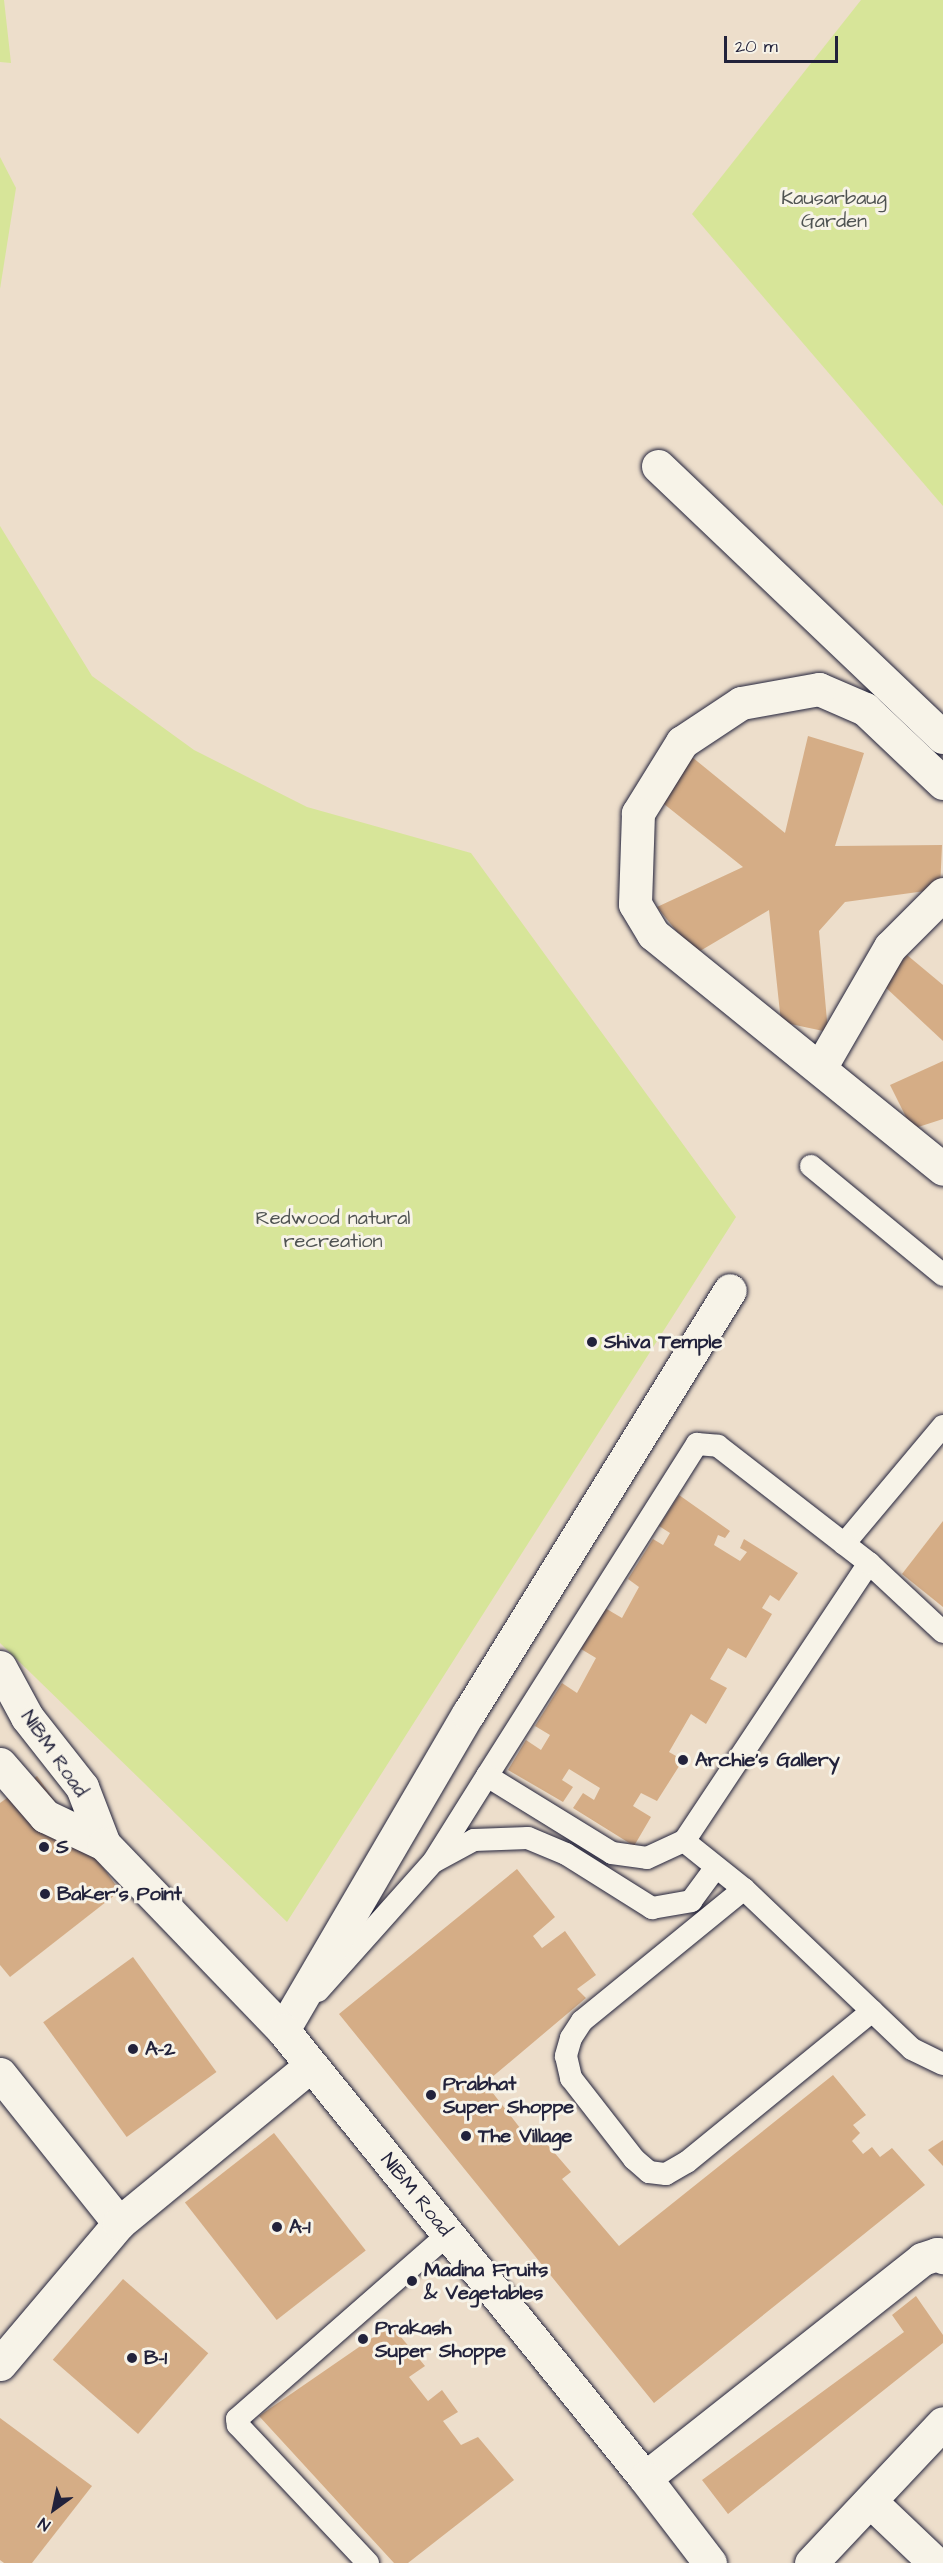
<!DOCTYPE html>
<html>
<head>
<meta charset="utf-8">
<style>
	body { margin:0 }
	#map { position:relative; width:943px; height:2563px; overflow:hidden; background:#eddecb; font-family:"Architects Daughter",sans-serif }
	div>[style] { position:absolute }
	[style*='--x'] { left:calc(var(--x)*1px); top:calc(var(--y)*1px); width:calc(var(--w)*1px); rotate:calc(var(--a)*1deg) }
	.green>* { inset:0; background:#d7e599 }
	.building>* { inset:0; background:#d5ad86; transform-origin:0 0 }
	.roads { filter:drop-shadow(0 0 2px #22223b) drop-shadow(0 0 2px #22223b) }
	.service>* { height:22px; margin:-11px; padding:0 11px; transform-origin:11px; border-radius:11px; background:#f7f3e8 }
	.minor>* { height:33px; margin:-16.5px; padding:0 16.5px; transform-origin:16.5px; border-radius:16.5px; background:#f7f3e8 }
	.secondary>* { height:33px; margin:-16.5px; padding:0 16.5px; transform-origin:16.5px; border-radius:16.5px; background:#f7f3e8 }
	.dots>* { width:16px; height:16px; translate:-50% -50%; box-sizing:border-box; border:3px solid #f7f3e8; border-radius:50% }
	span { translate:-50% -50%; white-space:nowrap; text-align:center; line-height:1.15; -webkit-text-stroke:6px #f7f3e8; paint-order:stroke }
	.park-label { font-size:20px; color:#4f5352 }
	.poi-label { font-size:20px; color:#22223b; font-weight:700 }
	.left { translate:0 -50%; text-align:left }
	.street-label { font-size:20px; color:#22223b }
	.north { position:absolute; left:24px; top:2479px; width:60px; height:60px; -webkit-text-stroke:4px #f7f3e8; paint-order:stroke; rotate:213deg; font-size:16px; font-weight:700; line-height:24px; text-align:center; color:#22223b }
	.north::after { content:''; display:block; margin:auto; width:21px; height:27px; background:#22223b; clip-path:polygon(50% 0,100% 100%,50% 72%,0 100%) }
	.scale { position:absolute; left:724px; top:36px; width:114px; height:27px; box-sizing:border-box; border:3px solid #22223b; border-top:0; padding-left:8px; font-size:18px; line-height:21px; white-space:nowrap; color:#22223b; -webkit-text-stroke:4px #f7f3e8; paint-order:stroke }
</style>
</head>
<body>
<div id="map">
	<div class="green">
		<div style="clip-path:polygon(0 0,4px 0,11px 63px,0 62px)"></div>
		<div style="clip-path:polygon(861px 0,943px 0,943px 506px,692px 214px)"></div>
		<div style="clip-path:polygon(0 157px,16px 188px,0 289px)"></div>
		<div style="clip-path:polygon(0 526px,92px 676px,194px 750px,307px 807px,471px 853px,736px 1217px,287px 1922px,0 1643px)"></div>
	</div>
	<div class="building">
		<div style="clip-path:polygon(808px 736px,864px 753px,835px 846px,942px 845px,940px 889px,845px 902px,819px 931px,828px 1032px,781px 1022px,769px 910px,695px 954px,657px 907px,743px 867px,664px 804px,692px 757px,785px 833px)"></div>
		<div style="clip-path:polygon(907px 955px,943px 985px,943px 1041px,883px 985px)"></div>
		<div style="clip-path:polygon(943px 1061px,943px 1119px,912px 1129px,890px 1085px)"></div>
		<div style="clip-path:polygon(679px 1495px,730px 1531px,725px 1538px,718px 1535px,714px 1545px,740px 1561px,747px 1552px,740px 1548px,744px 1539px,798px 1573px,779px 1601px,770px 1595px,762px 1608px,772px 1614px,746px 1658px,728px 1648px,710px 1679px,727px 1688px,706px 1724px,691px 1714px,669px 1752px,683px 1760px,657px 1801px,641px 1793px,633px 1806px,651px 1817px,634px 1846px,573px 1808px,583px 1793px,594px 1800px,600px 1788px,569px 1769px,562px 1780px,573px 1787px,563px 1802px,508px 1770px,526px 1740px,541px 1750px,550px 1735px,535px 1726px,562px 1683px,577px 1693px,596px 1658px,581px 1649px,605px 1608px,622px 1618px,639px 1587px,628px 1579px,653px 1539px,663px 1545px,670px 1533px,659px 1526px)"></div>
		<div style="clip-path:polygon(943px 1521px,943px 1607px,902px 1574px)"></div>
		<div style="clip-path:polygon(37px 1776px,120px 1891px,10px 1977px,0 1965px,0 1803px)"></div>
		<div style="clip-path:polygon(517px 1869px,555px 1917px,533px 1936px,542px 1948px,565px 1931px,596px 1975px,577px 1989px,586px 1998px,485px 2083px,531px 2142px,540px 2136px,571px 2172px,562px 2179px,619px 2246px,833px 2075px,866px 2115px,853px 2125px,860px 2133px,852px 2141px,863px 2154px,872px 2147px,880px 2157px,892px 2148px,925px 2185px,654px 2403px,339px 2014px)"></div>
		<div style="left:133px;top:1957px;width:142px;height:111px;rotate:54deg"></div>
		<div style="left:274px;top:2133px;width:149px;height:113px;rotate:52deg"></div>
		<div style="clip-path:polygon(943px 2140px,943px 2166px,928px 2150px)"></div>
		<div style="left:123px;top:2279px;width:113px;height:107px;rotate:41deg"></div>
		<div style="clip-path:polygon(916px 2296px,943px 2335px,943px 2343px,728px 2514px,702px 2480px,904px 2332px,892px 2315px)"></div>
		<div style="clip-path:polygon(391px 2325px,425px 2366px,409px 2377px,428px 2401px,442px 2390px,458px 2412px,443px 2421px,461px 2445px,478px 2437px,514px 2480px,408px 2563px,394px 2563px,259px 2416px)"></div>
		<div style="clip-path:polygon(0 2418px,92px 2486px,32px 2563px,4px 2563px,0 2560px)"></div>
	</div>
	<div class="roads">
		<div class="service">
			<div style="--x:811;--y:1166;--w:171;--a:39.5"></div>
			<div style="--x:844;--y:1544;--w:154;--a:-50"></div>
			<div style="--x:943;--y:1632;--w:101;--a:-137"></div>
			<div style="--x:869;--y:1563;--w:334;--a:123.6"></div>
			<div style="--x:684;--y:1841;--w:77;--a:38.7"></div>
			<div style="--x:744;--y:1889;--w:232;--a:43.6"></div>
			<div style="--x:912;--y:2049;--w:34;--a:26"></div>
			<div style="--x:487;--y:1776;--w:393;--a:-57.7"></div>
			<div style="--x:697;--y:1444;--w:21;--a:5"></div>
			<div style="--x:718;--y:1446;--w:191;--a:37.8"></div>
			<div style="--x:435;--y:1861;--w:44;--a:-28.3"></div>
			<div style="--x:474;--y:1840;--w:54;--a:-2.1"></div>
			<div style="--x:528;--y:1838;--w:41;--a:22.8"></div>
			<div style="--x:566;--y:1854;--w:102;--a:32.1"></div>
			<div style="--x:652;--y:1908;--w:40;--a:-10"></div>
			<div style="--x:691;--y:1901;--w:42;--a:-53.7"></div>
			<div style="--x:744;--y:1889;--w:209;--a:140.8"></div>
			<div style="--x:582;--y:2021;--w:20;--a:123"></div>
			<div style="--x:571;--y:2038;--w:19;--a:106"></div>
			<div style="--x:566;--y:2056;--w:23;--a:77"></div>
			<div style="--x:571;--y:2078;--w:103;--a:52.1"></div>
			<div style="--x:634;--y:2159;--w:20;--a:41"></div>
			<div style="--x:649;--y:2172;--w:17;--a:7"></div>
			<div style="--x:666;--y:2174;--w:24;--a:-30"></div>
			<div style="--x:687;--y:2162;--w:239;--a:-39.2"></div>
			<div style="--x:318;--y:1991;--w:173;--a:-48.3"></div>
			<div style="--x:433;--y:1862;--w:102;--a:-57.9"></div>
			<div style="--x:487;--y:1776;--w:147;--a:31.6"></div>
			<div style="--x:612;--y:1853;--w:35;--a:8"></div>
			<div style="--x:647;--y:1858;--w:41;--a:-24.7"></div>
			<div style="--x:368;--y:2563;--w:190;--a:-133.3"></div>
			<div style="--x:238;--y:2425;--w:6;--a:-99"></div>
			<div style="--x:237;--y:2419;--w:281;--a:-41.2"></div>
		</div>
		<div class="minor">
			<div style="--x:658;--y:466;--w:393;--a:43.6"></div>
			<div style="--x:943;--y:783;--w:108;--a:-136.5"></div>
			<div style="--x:865;--y:709;--w:50;--a:-156.5"></div>
			<div style="--x:819;--y:689;--w:79;--a:169.8"></div>
			<div style="--x:741;--y:703;--w:71;--a:146.5"></div>
			<div style="--x:682;--y:742;--w:84;--a:121.8"></div>
			<div style="--x:638;--y:813;--w:91;--a:91.9"></div>
			<div style="--x:635;--y:904;--w:35;--a:59"></div>
			<div style="--x:653;--y:934;--w:373;--a:39"></div>
			<div style="--x:820;--y:1068;--w:140;--a:-60"></div>
			<div style="--x:890;--y:947;--w:75;--a:-45"></div>
			<div style="--x:283;--y:2030;--w:366;--a:-59.7"></div>
			<div style="--x:468;--y:1714;--w:498;--a:-58.3"></div>
			<div style="--x:0;--y:2074;--w:191;--a:51.4"></div>
			<div style="--x:0;--y:2364;--w:185;--a:-49.8"></div>
			<div style="--x:119;--y:2223;--w:247;--a:-39.4"></div>
			<div style="--x:645;--y:2478;--w:353;--a:-38.3"></div>
			<div style="--x:922;--y:2259;--w:16;--a:-18"></div>
			<div style="--x:937;--y:2254;--w:7;--a:27"></div>
			<div style="--x:870;--y:2501;--w:90;--a:43.6"></div>
			<div style="--x:811;--y:2563;--w:192;--a:-46.7"></div>
		</div>
		<div class="secondary">
			<div style="--x:0;--y:1667;--w:57;--a:61.6"></div>
			<div style="--x:27;--y:1717;--w:89;--a:51.8"></div>
			<div style="--x:82;--y:1787;--w:61;--a:68.9"></div>
			<div style="--x:0;--y:1764;--w:69;--a:49.1"></div>
			<div style="--x:45;--y:1816;--w:65;--a:25.4"></div>
			<div style="--x:104;--y:1844;--w:258;--a:46.1"></div>
			<div style="--x:283;--y:2030;--w:576;--a:51.06"></div>
			<div style="--x:645;--y:2478;--w:107;--a:52.6"></div>
		</div>
	</div>
	<div class="dots">
		<div style="left:592px;top:1342px;background:#22223b"></div>
		<div style="left:683px;top:1760px;background:#22223b"></div>
		<div style="left:44px;top:1847px;background:#22223b"></div>
		<div style="left:45px;top:1894px;background:#22223b"></div>
		<div style="left:133px;top:2049px;background:#22223b"></div>
		<div style="left:431px;top:2095px;background:#22223b"></div>
		<div style="left:466px;top:2136px;background:#22223b"></div>
		<div style="left:277px;top:2227px;background:#22223b"></div>
		<div style="left:412px;top:2281px;background:#22223b"></div>
		<div style="left:363px;top:2339px;background:#22223b"></div>
		<div style="left:132px;top:2358px;background:#22223b"></div>
	</div>
	<div class="park-label">
		<span style="left:834px;top:210px">Kausarbaug<br>Garden</span>
		<span style="left:333px;top:1230px">Redwood natural<br>recreation</span>
	</div>
	<div class="poi-label">
		<span class="left" style="left:604px;top:1342px">Shiva Temple</span>
		<span class="left" style="left:695px;top:1760px">Archie's Gallery</span>
		<span class="left" style="left:56px;top:1847px">S</span>
		<span class="left" style="left:57px;top:1894px">Baker's Point</span>
		<span class="left" style="left:145px;top:2049px">A-2</span>
		<span class="left" style="left:443px;top:2096px">Prabhat<br>Super Shoppe</span>
		<span class="left" style="left:478px;top:2136px">The Village</span>
		<span class="left" style="left:289px;top:2227px">A-1</span>
		<span class="left" style="left:424px;top:2282px">Madina Fruits<br>&amp; Vegetables</span>
		<span class="left" style="left:375px;top:2340px">Prakash<br>Super Shoppe</span>
		<span class="left" style="left:144px;top:2358px">B-1</span>
	</div>
	<div class="street-label">
		<span style="left:54px;top:1754px;rotate:55deg">NIBM Road</span>
		<span style="left:416px;top:2195px;rotate:51deg">NIBM Road</span>
	</div>
	<div class="north">N</div>
	<div class="scale">20 m</div>
</div>
</body>
</html>
